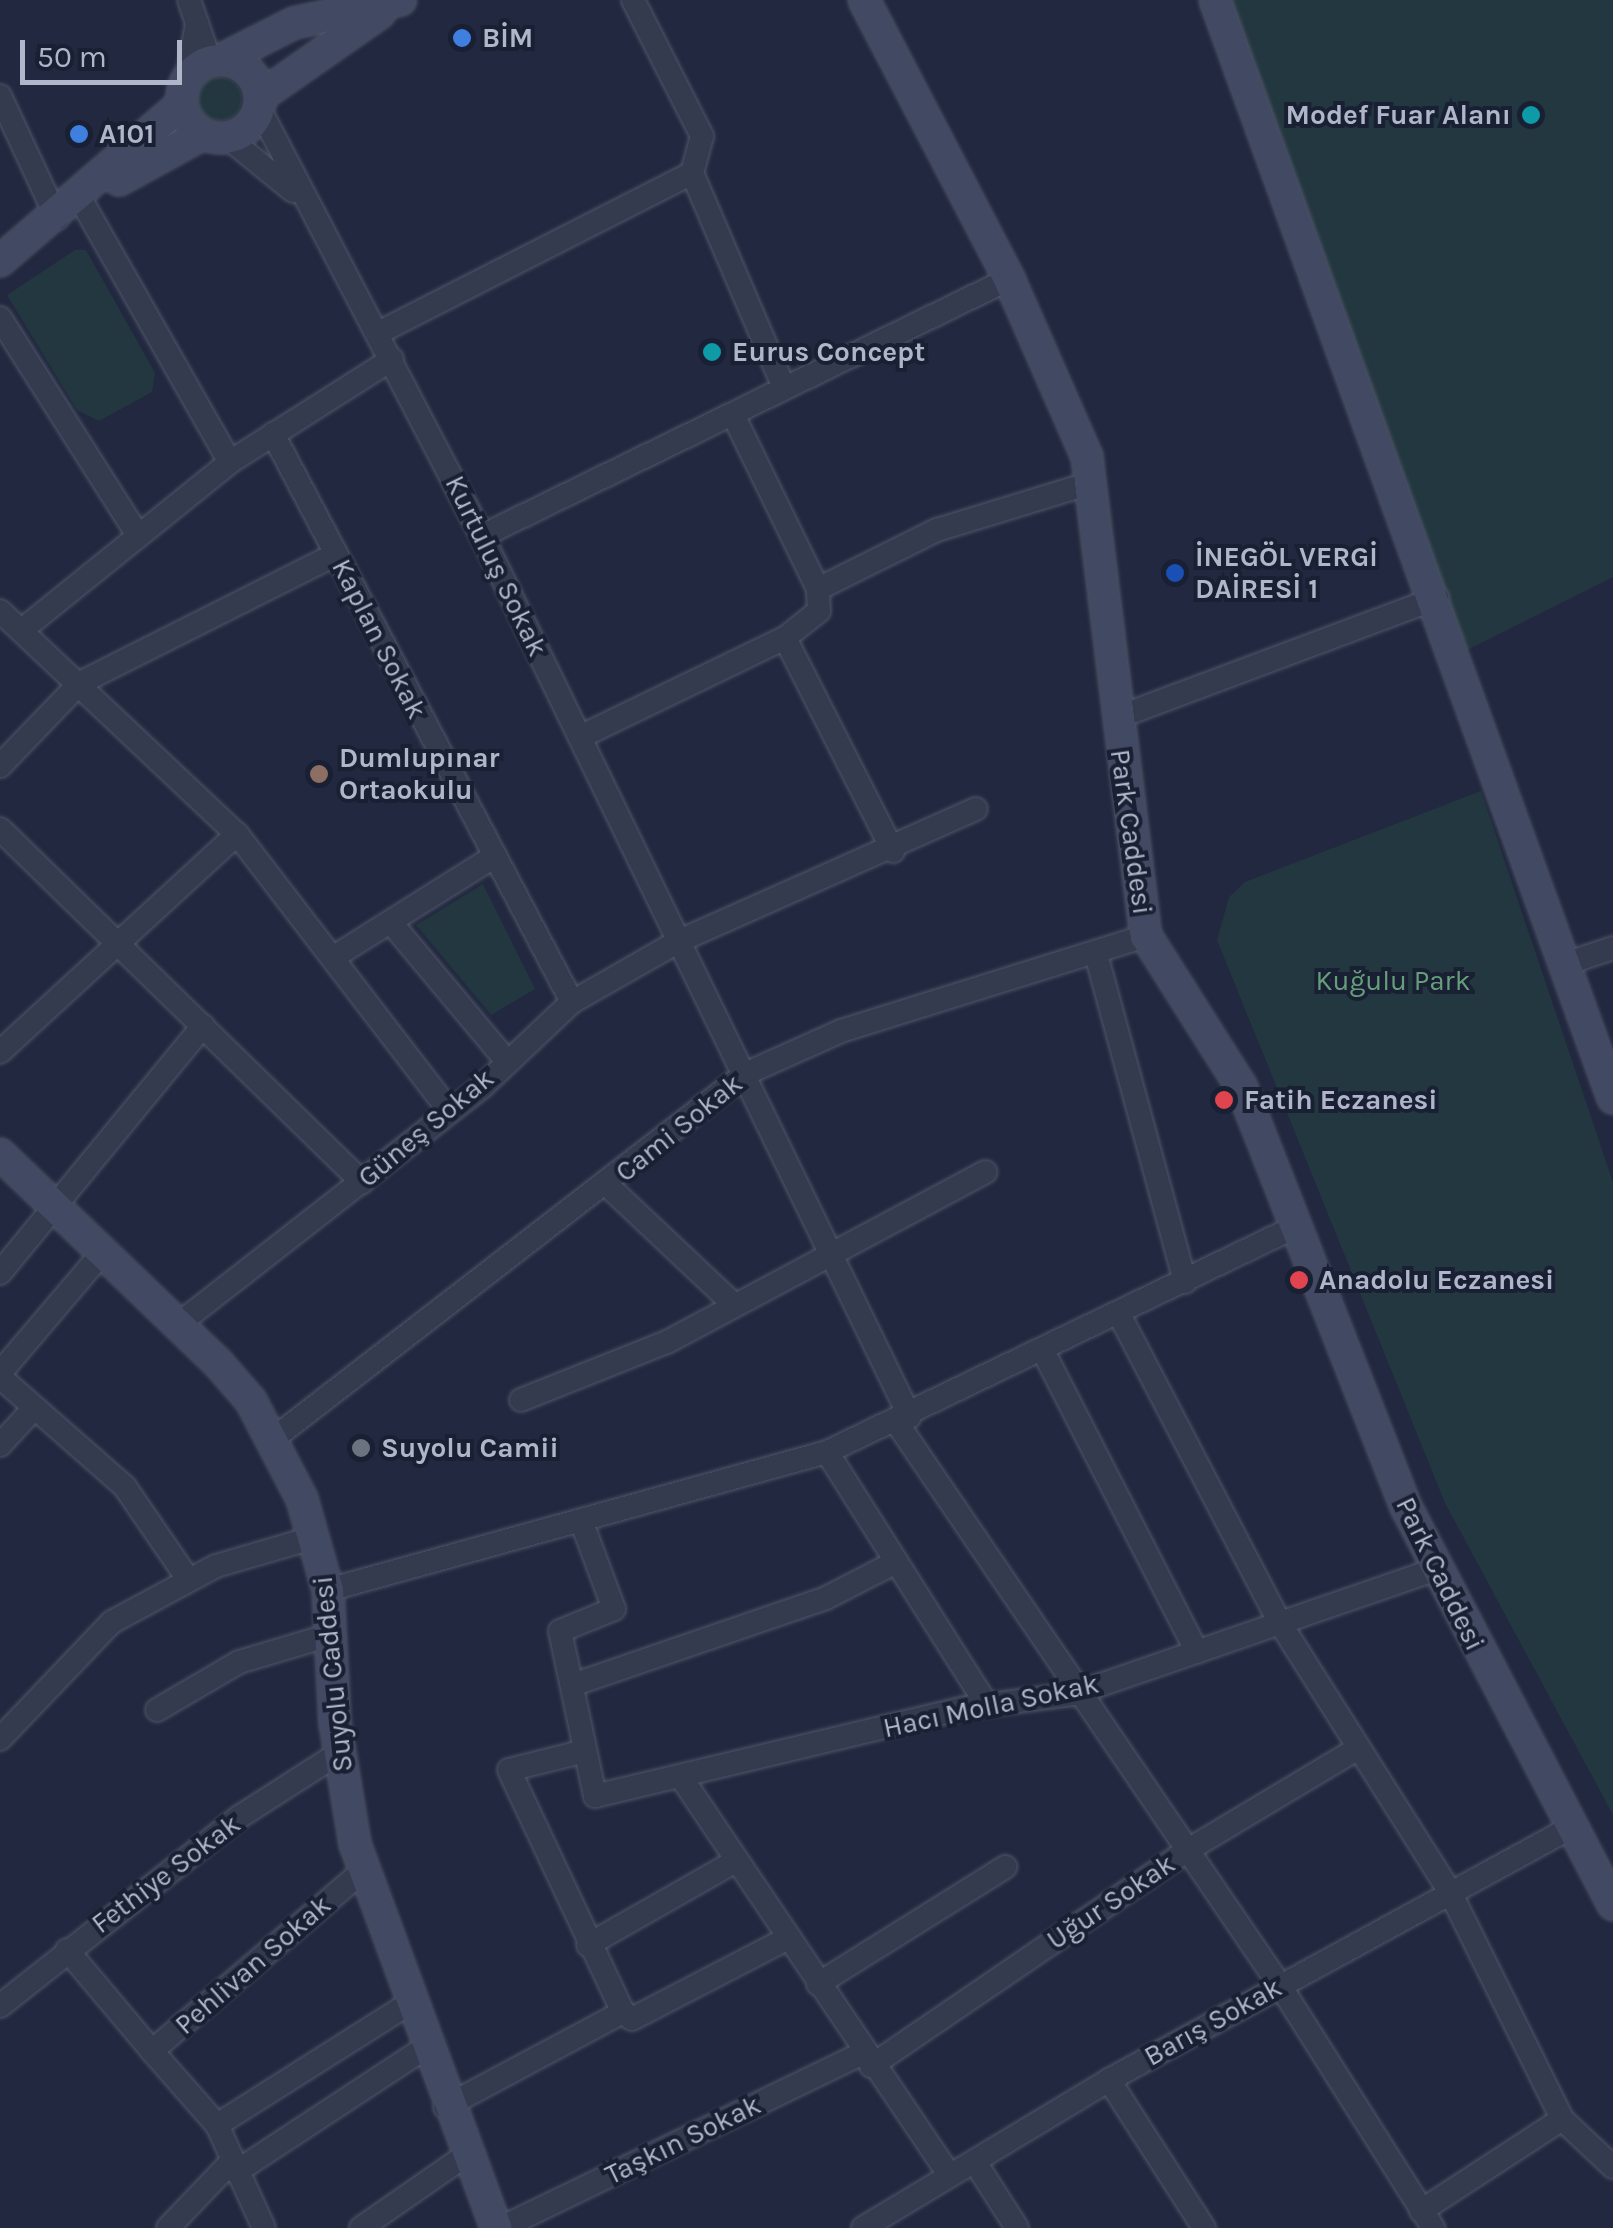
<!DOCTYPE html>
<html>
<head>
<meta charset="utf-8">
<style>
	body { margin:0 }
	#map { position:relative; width:1613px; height:2228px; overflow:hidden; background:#21283f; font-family:Karla,sans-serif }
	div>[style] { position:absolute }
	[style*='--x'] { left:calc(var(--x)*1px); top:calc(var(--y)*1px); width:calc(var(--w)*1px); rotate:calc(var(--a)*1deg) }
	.green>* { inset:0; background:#233740 }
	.round { border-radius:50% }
	.roads { filter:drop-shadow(0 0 2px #505669) drop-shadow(0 0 2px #505669) }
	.street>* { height:22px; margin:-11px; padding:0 11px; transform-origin:11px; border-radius:11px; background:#353b4f }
	.secondary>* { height:30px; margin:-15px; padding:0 15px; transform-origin:15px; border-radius:15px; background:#424962 }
	.secondary>.ring { margin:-15px; padding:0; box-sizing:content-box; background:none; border:30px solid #424962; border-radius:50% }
	.dots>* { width:28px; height:28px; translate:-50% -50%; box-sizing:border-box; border:5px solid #1a2033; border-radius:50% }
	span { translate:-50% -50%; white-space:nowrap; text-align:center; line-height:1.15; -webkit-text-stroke:8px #1a2033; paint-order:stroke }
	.poi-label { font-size:28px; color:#b0b6ca; font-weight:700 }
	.left { translate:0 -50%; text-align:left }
	.right { translate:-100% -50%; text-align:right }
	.street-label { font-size:28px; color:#b0b6ca }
	.park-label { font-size:28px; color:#659e7b }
	.scale { position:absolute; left:20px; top:40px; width:162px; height:45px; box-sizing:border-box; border:5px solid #b0b6ca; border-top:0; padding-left:12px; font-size:30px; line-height:35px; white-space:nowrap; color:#b0b6ca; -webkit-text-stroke:8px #1a2033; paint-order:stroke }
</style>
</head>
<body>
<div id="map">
	<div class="green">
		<div style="clip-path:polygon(1215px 0,1613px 0,1613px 577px,1457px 655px)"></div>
		<div class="round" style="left:198px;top:77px;width:44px;height:44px"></div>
		<div style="clip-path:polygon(75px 250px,86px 250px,155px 373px,152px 392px,99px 421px,77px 410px,7px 295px)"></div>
		<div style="clip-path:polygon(1481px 791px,1613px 1182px,1613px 1815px,1445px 1503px,1217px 940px,1229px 897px,1245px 882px)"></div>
		<div style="clip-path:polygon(483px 884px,535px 989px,491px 1015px,416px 925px)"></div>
	</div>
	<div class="roads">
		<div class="street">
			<div style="--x:189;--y:0;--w:65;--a:71"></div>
			<div style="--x:633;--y:0;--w:153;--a:63.1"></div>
			<div style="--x:702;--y:136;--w:38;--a:105"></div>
			<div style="--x:692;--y:173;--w:231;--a:66.8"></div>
			<div style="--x:187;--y:80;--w:58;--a:-80"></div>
			<div style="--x:0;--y:96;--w:135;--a:65"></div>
			<div style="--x:259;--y:108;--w:483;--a:62.5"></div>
			<div style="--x:482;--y:536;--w:979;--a:64.09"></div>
			<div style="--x:228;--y:138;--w:84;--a:39.2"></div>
			<div style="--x:81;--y:200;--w:301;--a:60.4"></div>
			<div style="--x:0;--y:318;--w:254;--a:57.6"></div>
			<div style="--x:378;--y:333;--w:352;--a:-27"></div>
			<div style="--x:273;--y:434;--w:642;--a:62.24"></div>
			<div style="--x:482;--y:536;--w:586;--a:-26"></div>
			<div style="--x:818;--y:589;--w:133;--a:-26.4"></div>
			<div style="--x:937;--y:530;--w:164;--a:-17"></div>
			<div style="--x:0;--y:611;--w:325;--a:43.3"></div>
			<div style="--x:237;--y:834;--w:347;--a:52.5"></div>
			<div style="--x:22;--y:630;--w:267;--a:-38.9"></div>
			<div style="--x:230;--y:462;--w:192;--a:-32.4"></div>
			<div style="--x:785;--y:638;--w:239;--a:63.1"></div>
			<div style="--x:1116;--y:718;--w:343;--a:-20.5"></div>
			<div style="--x:580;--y:737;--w:228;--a:-25.8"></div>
			<div style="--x:785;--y:638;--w:43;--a:-38.5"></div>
			<div style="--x:819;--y:611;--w:22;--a:-93"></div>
			<div style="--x:818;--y:589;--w:194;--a:-116"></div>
			<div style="--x:0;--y:766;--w:115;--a:-46.1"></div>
			<div style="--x:80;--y:683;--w:285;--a:-26.7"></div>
			<div style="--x:0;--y:829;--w:506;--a:44.28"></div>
			<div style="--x:393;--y:925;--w:176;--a:50.1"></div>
			<div style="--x:1096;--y:954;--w:340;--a:74.8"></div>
			<div style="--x:334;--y:957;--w:186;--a:-32.1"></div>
			<div style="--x:1565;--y:964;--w:51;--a:-18.4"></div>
			<div style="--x:0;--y:1052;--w:322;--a:-42.6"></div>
			<div style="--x:607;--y:1185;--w:170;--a:43.3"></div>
			<div style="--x:0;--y:1273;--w:320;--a:-50.6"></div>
			<div style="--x:1119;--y:1314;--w:348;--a:62.5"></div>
			<div style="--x:1280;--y:1623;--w:316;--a:57.7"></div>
			<div style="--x:1449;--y:1890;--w:255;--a:63.7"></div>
			<div style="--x:1562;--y:2119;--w:70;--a:43.3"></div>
			<div style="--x:180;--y:1323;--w:383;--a:-38"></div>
			<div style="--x:482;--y:1087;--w:124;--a:-43.4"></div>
			<div style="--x:572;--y:1002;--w:121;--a:-29.7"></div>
			<div style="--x:677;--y:942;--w:327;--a:-24"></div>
			<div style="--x:1043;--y:1351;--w:338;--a:62.9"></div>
			<div style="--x:0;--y:1373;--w:160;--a:-49.6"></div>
			<div style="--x:0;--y:1377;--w:167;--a:41.3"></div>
			<div style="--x:125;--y:1487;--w:112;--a:55.6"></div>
			<div style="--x:521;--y:1400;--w:157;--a:-21.7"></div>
			<div style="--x:667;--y:1342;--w:361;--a:-28.1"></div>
			<div style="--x:897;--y:1423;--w:679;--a:55.75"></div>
			<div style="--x:1279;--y:1984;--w:289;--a:57.7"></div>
			<div style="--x:273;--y:1439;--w:597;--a:-37.71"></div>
			<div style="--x:745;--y:1074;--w:105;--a:-24.1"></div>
			<div style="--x:841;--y:1031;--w:319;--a:-17.3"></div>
			<div style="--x:0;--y:1445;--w:50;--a:-47.4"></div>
			<div style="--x:827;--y:1452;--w:299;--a:57.7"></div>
			<div style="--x:582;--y:1523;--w:92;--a:69.6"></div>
			<div style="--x:614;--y:1609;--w:58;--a:157.8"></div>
			<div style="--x:560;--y:1631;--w:169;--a:78"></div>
			<div style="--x:595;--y:1796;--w:379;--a:-13.4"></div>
			<div style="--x:964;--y:1708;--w:111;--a:-7.3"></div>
			<div style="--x:1074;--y:1694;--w:384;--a:-19"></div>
			<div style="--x:328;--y:1590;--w:518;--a:-15.46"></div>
			<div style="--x:827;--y:1452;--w:524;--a:-25.68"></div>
			<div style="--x:575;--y:1684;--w:265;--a:-18.9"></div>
			<div style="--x:826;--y:1598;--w:79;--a:-27.2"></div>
			<div style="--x:157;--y:1710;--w:95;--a:-30.3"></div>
			<div style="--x:239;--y:1662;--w:95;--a:-16.5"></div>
			<div style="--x:0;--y:1739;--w:162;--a:-46.3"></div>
			<div style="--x:112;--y:1622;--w:118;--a:-28.3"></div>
			<div style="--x:216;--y:1566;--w:103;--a:-16.3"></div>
			<div style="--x:585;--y:1751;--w:78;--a:166"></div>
			<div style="--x:509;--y:1770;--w:268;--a:64.8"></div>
			<div style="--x:623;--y:2012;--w:11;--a:38"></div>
			<div style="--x:632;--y:2019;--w:176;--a:-27.4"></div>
			<div style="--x:683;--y:1780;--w:476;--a:56"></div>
			<div style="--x:588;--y:1945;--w:170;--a:-29.6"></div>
			<div style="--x:67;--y:1950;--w:132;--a:49.9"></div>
			<div style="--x:152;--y:2051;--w:277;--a:-40.5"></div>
			<div style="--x:818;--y:1984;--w:221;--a:-32"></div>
			<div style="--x:0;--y:2006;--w:305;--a:-38.3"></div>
			<div style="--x:239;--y:1817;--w:119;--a:-32.6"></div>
			<div style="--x:152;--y:2051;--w:98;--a:48.7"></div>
			<div style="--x:217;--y:2125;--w:113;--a:65.5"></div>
			<div style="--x:871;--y:2066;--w:378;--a:-34.3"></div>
			<div style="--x:1183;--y:1853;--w:203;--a:-30.9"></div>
			<div style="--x:1109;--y:2080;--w:176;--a:57.3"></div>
			<div style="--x:445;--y:2107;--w:202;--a:-28.1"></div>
			<div style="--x:217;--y:2125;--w:225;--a:-32.3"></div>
			<div style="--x:975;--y:2162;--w:78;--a:57.5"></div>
			<div style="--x:236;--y:2172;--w:224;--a:-33.3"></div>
			<div style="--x:1421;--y:2211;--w:168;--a:-33.1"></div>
			<div style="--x:168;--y:2228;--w:93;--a:-46.3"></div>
			<div style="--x:361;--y:2228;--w:128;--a:-34.8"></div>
			<div style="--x:501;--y:2228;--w:404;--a:-25.8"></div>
			<div style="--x:863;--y:2228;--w:287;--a:-31"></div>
			<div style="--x:1109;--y:2080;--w:525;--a:-28.66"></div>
		</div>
		<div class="secondary">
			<div style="--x:864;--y:0;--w:314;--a:62.5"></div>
			<div style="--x:1009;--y:279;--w:194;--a:66.3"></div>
			<div style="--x:1087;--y:457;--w:483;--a:83"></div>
			<div style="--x:1146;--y:936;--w:178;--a:57.7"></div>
			<div style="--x:1241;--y:1086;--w:454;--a:68.6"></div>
			<div style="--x:1407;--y:1509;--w:446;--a:62.5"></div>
			<div style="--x:1215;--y:0;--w:1168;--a:70.08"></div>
			<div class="ring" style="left:182px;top:60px;width:48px;height:48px"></div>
			<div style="--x:221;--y:60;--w:82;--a:-26.9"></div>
			<div style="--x:294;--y:23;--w:109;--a:-12.1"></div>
			<div style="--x:261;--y:96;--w:145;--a:-34.9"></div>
			<div style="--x:119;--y:180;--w:96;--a:-28.7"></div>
			<div style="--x:0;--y:261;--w:240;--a:-40.8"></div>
			<div style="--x:0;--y:1154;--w:302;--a:43.8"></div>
			<div style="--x:218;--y:1363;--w:50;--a:49"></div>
			<div style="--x:251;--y:1401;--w:110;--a:62.5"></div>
			<div style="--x:302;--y:1499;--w:95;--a:74.1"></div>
			<div style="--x:328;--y:1590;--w:133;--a:87"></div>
			<div style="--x:335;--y:1723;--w:123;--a:80.6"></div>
			<div style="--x:355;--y:1844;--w:409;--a:69.8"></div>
		</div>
	</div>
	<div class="dots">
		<div style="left:462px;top:38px;background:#3f7fe0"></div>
		<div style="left:1531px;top:115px;background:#0f9aa8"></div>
		<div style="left:79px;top:134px;background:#3f7fe0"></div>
		<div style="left:712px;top:352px;background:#0f9aa8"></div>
		<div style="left:1175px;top:573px;background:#1a4fb4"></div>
		<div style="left:319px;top:774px;background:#8d6e63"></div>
		<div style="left:1224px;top:1100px;background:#e0444e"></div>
		<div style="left:1299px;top:1280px;background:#e0444e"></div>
		<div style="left:361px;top:1448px;background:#6b7280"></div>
	</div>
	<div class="poi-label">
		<span class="left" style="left:482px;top:38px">BİM</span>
		<span class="right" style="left:1511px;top:115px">Modef Fuar Alanı</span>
		<span class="left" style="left:99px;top:134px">A101</span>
		<span class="left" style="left:732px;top:352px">Eurus Concept</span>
		<span class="left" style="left:1195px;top:573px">İNEGÖL VERGİ<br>DAİRESİ 1</span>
		<span class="left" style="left:339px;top:774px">Dumlupınar<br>Ortaokulu</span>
		<span class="left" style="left:1244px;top:1100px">Fatih Eczanesi</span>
		<span class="left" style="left:1319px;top:1280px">Anadolu Eczanesi</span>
		<span class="left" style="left:381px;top:1448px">Suyolu Camii</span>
	</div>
	<div class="street-label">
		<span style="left:496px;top:566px;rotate:64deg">Kurtuluş Sokak</span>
		<span style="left:379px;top:639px;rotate:63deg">Kaplan Sokak</span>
		<span style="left:1131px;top:832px;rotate:82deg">Park Caddesi</span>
		<span style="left:426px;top:1128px;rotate:-40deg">Güneş Sokak</span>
		<span style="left:679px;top:1128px;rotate:-39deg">Cami Sokak</span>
		<span style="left:1440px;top:1574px;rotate:64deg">Park Caddesi</span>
		<span style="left:333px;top:1674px;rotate:-96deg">Suyolu Caddesi</span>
		<span style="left:991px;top:1706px;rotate:-12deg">Hacı Molla Sokak</span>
		<span style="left:166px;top:1874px;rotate:-37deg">Fethiye Sokak</span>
		<span style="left:1111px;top:1902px;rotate:-34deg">Uğur Sokak</span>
		<span style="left:253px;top:1965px;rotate:-41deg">Pehlivan Sokak</span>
		<span style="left:1213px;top:2022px;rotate:-29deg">Barış Sokak</span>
		<span style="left:683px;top:2140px;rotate:-26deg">Taşkın Sokak</span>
	</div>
	<div class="park-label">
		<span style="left:1393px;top:981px">Kuğulu Park</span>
	</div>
	<div class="scale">50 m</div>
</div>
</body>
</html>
